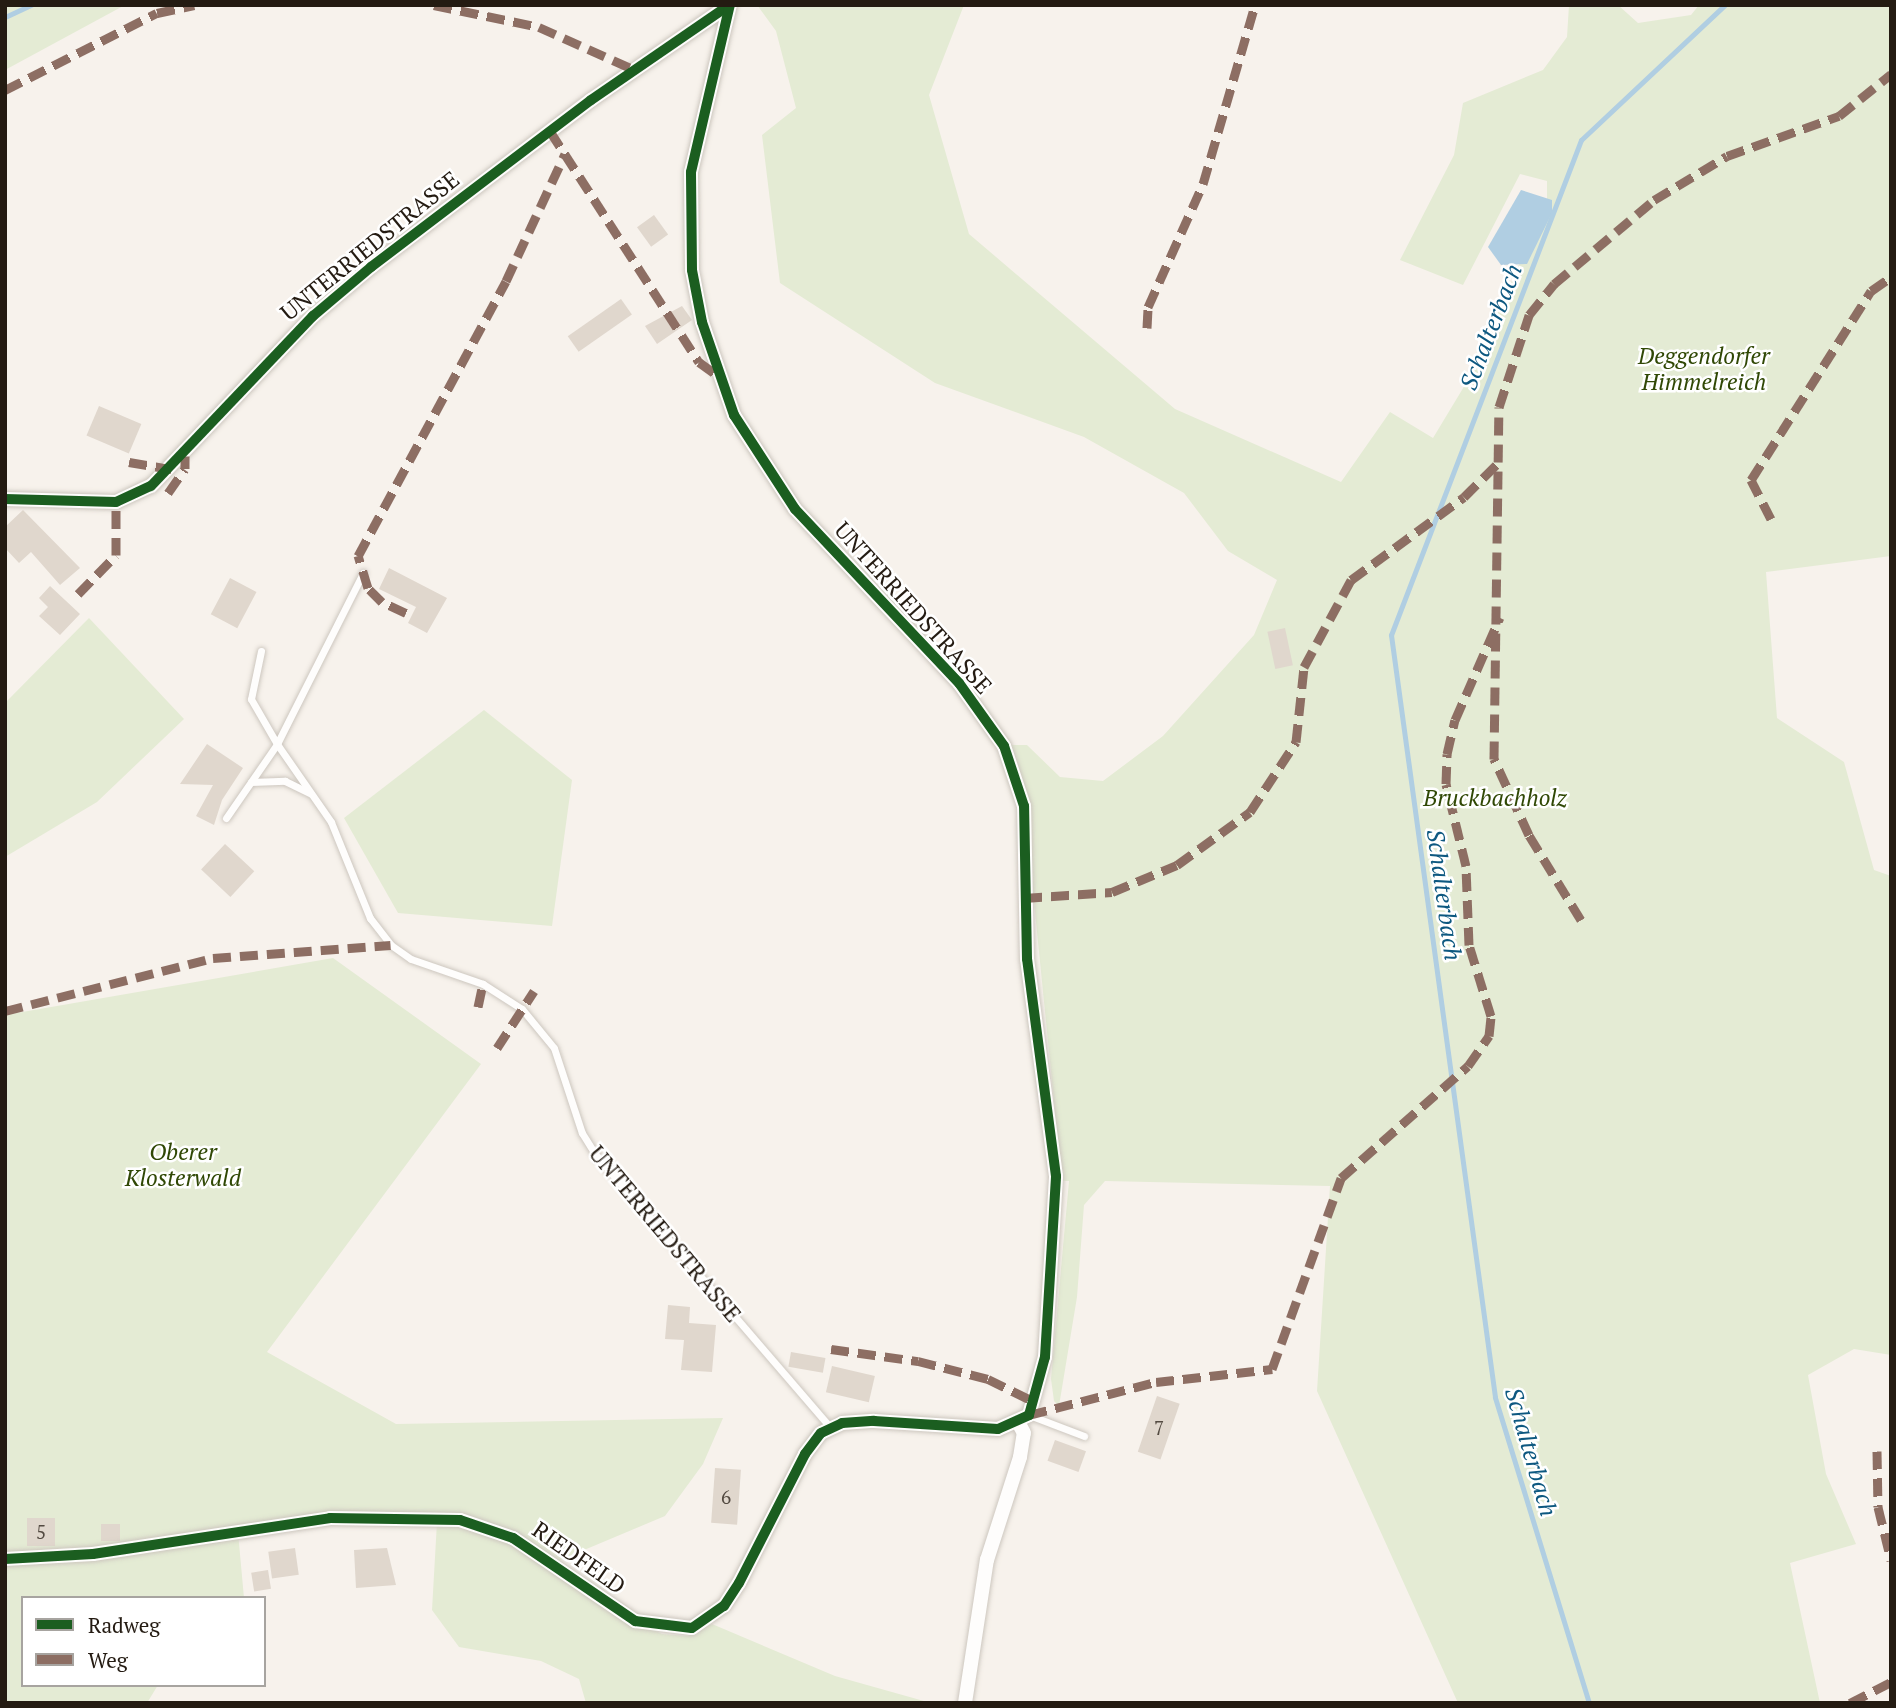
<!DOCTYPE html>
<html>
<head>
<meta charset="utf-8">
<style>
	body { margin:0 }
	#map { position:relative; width:1896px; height:1708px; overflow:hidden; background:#f7f2ec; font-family:"PT Serif",serif }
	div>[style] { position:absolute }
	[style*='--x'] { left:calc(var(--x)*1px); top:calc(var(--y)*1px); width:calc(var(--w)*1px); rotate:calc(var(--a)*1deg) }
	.green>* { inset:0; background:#e4ebd4 }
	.water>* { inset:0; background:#b0cee2 }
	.stream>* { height:5px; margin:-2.5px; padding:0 2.5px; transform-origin:2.5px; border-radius:2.5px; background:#b0cee2 }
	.building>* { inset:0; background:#e0d7cd; transform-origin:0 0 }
	.roads { filter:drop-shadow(0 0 2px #cdc7bf) drop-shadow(0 0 2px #cdc7bf) }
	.lane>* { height:7px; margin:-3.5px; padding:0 3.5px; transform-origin:3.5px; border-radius:3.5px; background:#fefdfc }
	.street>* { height:14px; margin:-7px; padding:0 7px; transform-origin:7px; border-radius:7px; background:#fefdfc }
	.quiet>* { height:9px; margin-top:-4.5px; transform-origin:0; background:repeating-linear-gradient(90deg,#8d6e63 0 18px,transparent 0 27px) }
	.cycleway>* { height:10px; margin:-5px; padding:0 5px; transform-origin:5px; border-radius:5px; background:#1b5e20 }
	span { translate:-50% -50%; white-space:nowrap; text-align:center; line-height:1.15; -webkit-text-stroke:5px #fff; paint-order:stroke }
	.number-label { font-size:19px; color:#534a41 }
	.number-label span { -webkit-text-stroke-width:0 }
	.street-label { font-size:23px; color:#241b12 }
	.park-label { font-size:23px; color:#304805; font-style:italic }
	.water-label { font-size:24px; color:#0d5880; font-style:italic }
	.frame { position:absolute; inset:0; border:7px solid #241b12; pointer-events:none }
	.legend { position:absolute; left:21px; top:1596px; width:245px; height:91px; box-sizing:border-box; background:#fff; border:2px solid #a7a4a0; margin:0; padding:9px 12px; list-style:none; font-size:21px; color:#241b12 }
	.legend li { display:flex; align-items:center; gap:14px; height:35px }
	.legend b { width:35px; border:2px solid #a7a4a0 }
</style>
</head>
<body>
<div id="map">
	<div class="green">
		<div style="clip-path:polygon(5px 5px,125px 5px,5px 70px)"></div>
		<div style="clip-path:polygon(757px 5px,964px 5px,929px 95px,969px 234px,1175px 409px,1341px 482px,1390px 412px,1433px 438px,1471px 375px,1547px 200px,1547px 181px,1520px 174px,1463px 285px,1400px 260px,1454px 155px,1463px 103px,1543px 70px,1567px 37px,1569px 5px,1618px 5px,1638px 23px,1691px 15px,1699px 5px,1891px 5px,1891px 556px,1766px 572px,1777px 718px,1844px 762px,1874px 870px,1891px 876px,1891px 1355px,1854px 1349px,1808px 1375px,1826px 1474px,1856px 1544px,1790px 1563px,1820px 1703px,1458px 1703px,1317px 1391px,1330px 1186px,1105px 1181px,1084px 1205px,1077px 1297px,1059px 1406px,1054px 1401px,1051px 1379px,1069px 1181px,1062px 1181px,1031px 872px,1008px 745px,1027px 745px,1060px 777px,1103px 781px,1163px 736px,1254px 635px,1277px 580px,1228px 551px,1184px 493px,1084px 437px,935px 383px,780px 283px,762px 135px,796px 108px,776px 31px)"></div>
		<div style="clip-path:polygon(89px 618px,184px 719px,97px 802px,5px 857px,5px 703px)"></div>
		<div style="clip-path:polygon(484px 710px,572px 780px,552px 926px,398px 913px,344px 818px)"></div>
		<div style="clip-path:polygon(333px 958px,481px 1064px,267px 1352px,396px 1424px,723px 1418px,703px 1464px,665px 1516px,546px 1566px,611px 1609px,662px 1634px,688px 1636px,712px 1624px,835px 1676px,931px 1703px,586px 1703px,579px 1679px,541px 1661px,459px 1647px,432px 1610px,437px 1522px,397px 1518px,238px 1532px,244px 1598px,23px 1598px,23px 1685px,158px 1685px,147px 1703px,5px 1703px,5px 1015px)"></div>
	</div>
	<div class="water">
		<div style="clip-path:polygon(1521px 190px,1552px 200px,1552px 213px,1527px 264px,1501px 265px,1488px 247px)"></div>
	</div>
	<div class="stream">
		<div style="--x:5;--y:17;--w:29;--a:-25"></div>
		<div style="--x:1589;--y:1703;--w:320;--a:-107.1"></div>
		<div style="--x:1495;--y:1397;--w:769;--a:-97.77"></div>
		<div style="--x:1391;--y:635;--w:530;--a:-69"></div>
		<div style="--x:1581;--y:140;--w:197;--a:-43.2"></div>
	</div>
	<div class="building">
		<div style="left:654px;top:215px;width:24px;height:21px;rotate:54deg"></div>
		<div style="left:621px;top:299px;width:19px;height:65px;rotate:55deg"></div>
		<div style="clip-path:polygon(682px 306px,692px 320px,657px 344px,645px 326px)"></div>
		<div style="left:99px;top:406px;width:46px;height:32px;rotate:23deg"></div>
		<div style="clip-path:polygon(23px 510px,80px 568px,60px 585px,31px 552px,19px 563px,5px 548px,5px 527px)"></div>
		<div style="clip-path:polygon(389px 568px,447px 598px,427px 633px,408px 623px,416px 607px,379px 589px)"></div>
		<div style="left:230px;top:578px;width:30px;height:41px;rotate:28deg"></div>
		<div style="clip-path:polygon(50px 586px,80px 614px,60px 635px,39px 616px,48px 607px,39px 598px)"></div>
		<div style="left:1285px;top:628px;width:38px;height:18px;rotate:78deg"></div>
		<div style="clip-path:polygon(207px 744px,243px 768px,222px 800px,214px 825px,196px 816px,213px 785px,180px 784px)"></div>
		<div style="left:225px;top:844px;width:40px;height:35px;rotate:43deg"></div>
		<div style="clip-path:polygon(668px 1305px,690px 1307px,689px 1323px,716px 1325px,712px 1372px,681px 1370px,684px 1340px,665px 1339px)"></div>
		<div style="left:791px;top:1352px;width:35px;height:15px;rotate:10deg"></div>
		<div style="left:832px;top:1366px;width:44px;height:27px;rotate:13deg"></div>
		<div style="left:1157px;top:1396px;width:24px;height:59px;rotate:19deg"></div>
		<div style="left:1055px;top:1440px;width:33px;height:22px;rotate:20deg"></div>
		<div style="left:715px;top:1468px;width:26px;height:55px;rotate:4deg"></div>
		<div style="left:27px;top:1518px;width:28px;height:28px"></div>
		<div style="left:101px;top:1524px;width:19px;height:17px"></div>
		<div style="left:295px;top:1548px;width:27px;height:27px;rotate:82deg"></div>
		<div style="clip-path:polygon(387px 1548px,396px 1585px,356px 1588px,354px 1550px)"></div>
		<div style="left:268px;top:1570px;width:19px;height:17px;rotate:81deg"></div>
	</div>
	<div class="roads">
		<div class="lane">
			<div style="--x:363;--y:573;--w:191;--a:116.7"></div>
			<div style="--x:277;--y:744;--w:95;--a:55.3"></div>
			<div style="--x:331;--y:822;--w:104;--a:67.9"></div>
			<div style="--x:370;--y:918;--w:34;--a:52"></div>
			<div style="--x:391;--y:945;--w:24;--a:35"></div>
			<div style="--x:411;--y:959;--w:76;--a:19.1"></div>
			<div style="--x:483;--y:984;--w:46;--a:32.7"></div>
			<div style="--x:522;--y:1009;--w:50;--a:50.6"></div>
			<div style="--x:554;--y:1048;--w:89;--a:71.8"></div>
			<div style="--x:582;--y:1133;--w:26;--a:58"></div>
			<div style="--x:596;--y:1155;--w:360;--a:49.3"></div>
			<div style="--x:251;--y:782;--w:34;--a:-2"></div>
			<div style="--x:285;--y:781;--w:28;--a:26"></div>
			<div style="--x:226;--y:818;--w:90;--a:-55.4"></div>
			<div style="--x:277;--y:744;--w:52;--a:-120"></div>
			<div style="--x:251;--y:699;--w:49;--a:-78.2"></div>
			<div style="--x:1029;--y:1415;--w:59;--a:20.9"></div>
		</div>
		<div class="street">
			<div style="--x:5;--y:499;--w:111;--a:1.5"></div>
			<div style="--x:116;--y:502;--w:38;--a:-25"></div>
			<div style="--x:151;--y:486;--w:235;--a:-46.4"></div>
			<div style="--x:313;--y:316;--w:76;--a:-40.2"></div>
			<div style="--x:371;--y:267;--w:276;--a:-37.2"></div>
			<div style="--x:591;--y:100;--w:168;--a:-34.5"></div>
			<div style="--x:5;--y:1559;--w:88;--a:-3.3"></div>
			<div style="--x:93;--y:1554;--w:240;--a:-8.6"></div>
			<div style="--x:330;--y:1518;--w:130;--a:0.9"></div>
			<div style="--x:460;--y:1520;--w:56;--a:18.8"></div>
			<div style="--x:513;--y:1538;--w:148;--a:34.2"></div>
			<div style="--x:635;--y:1621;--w:57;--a:7"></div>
			<div style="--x:692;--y:1628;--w:39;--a:-35"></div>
			<div style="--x:724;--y:1606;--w:27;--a:-57"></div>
			<div style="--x:739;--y:1583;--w:145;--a:-62.9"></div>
			<div style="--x:805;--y:1454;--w:26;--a:-53"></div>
			<div style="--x:821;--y:1433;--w:23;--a:-25"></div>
			<div style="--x:842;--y:1423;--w:32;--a:-4"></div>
			<div style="--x:874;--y:1421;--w:124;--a:3.7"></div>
			<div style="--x:998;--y:1429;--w:34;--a:-24"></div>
			<div style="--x:1029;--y:1415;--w:60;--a:-74.6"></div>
			<div style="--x:1045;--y:1357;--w:181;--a:-86.5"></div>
			<div style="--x:1056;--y:1176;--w:219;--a:-97.6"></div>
			<div style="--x:1027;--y:959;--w:153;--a:-91.1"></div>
			<div style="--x:1024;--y:806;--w:63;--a:-108.4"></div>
			<div style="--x:1004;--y:746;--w:77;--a:-125.5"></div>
			<div style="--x:959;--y:683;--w:239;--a:-133.3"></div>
			<div style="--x:795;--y:509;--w:112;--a:-123"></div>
			<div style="--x:734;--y:415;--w:98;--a:-109"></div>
			<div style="--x:702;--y:322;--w:53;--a:-100.9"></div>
			<div style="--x:692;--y:270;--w:98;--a:-90.6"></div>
			<div style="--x:691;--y:172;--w:171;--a:-76.9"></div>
			<div style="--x:965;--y:1703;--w:145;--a:-81.3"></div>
			<div style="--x:987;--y:1560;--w:108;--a:-72.2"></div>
			<div style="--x:1020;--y:1457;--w:24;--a:-81"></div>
			<div style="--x:1024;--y:1433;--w:10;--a:-119"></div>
		</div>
	</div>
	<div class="quiet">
		<div style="--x:434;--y:5;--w:107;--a:11.8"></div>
		<div style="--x:539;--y:27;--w:105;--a:24.1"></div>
		<div style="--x:5;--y:90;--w:170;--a:-26.9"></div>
		<div style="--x:157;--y:13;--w:38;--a:-12"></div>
		<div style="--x:550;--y:131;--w:275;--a:57.2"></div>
		<div style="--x:699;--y:362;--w:27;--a:36"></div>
		<div style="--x:1147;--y:328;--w:21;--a:-87"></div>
		<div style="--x:1148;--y:307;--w:135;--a:-65.9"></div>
		<div style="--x:1203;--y:184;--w:186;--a:-73.8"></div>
		<div style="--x:129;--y:462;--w:43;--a:9.5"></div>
		<div style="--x:168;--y:493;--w:29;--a:-55"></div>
		<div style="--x:185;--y:469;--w:13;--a:-90"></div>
		<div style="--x:1771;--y:519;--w:44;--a:-117.1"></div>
		<div style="--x:1751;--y:480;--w:224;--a:-57.6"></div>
		<div style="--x:1871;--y:291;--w:24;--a:-35"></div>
		<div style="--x:78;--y:594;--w:54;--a:-45.7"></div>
		<div style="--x:116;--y:555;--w:53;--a:-90"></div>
		<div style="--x:406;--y:613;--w:26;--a:-155"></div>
		<div style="--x:382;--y:602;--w:20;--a:-135"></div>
		<div style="--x:368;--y:588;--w:34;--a:-107"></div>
		<div style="--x:358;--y:556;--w:312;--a:-61.7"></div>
		<div style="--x:506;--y:281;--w:140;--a:-65.1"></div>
		<div style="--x:1024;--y:898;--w:88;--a:-3.9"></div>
		<div style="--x:1112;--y:892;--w:70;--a:-22.6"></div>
		<div style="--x:1177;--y:865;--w:90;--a:-36"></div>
		<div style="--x:1250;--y:812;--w:84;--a:-56.7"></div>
		<div style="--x:1296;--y:742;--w:75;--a:-83.9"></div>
		<div style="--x:1304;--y:667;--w:99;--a:-61.6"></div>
		<div style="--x:1351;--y:580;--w:140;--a:-36.3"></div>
		<div style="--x:1464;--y:497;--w:49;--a:-45"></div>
		<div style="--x:1581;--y:920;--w:100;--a:-121.5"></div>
		<div style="--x:1529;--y:835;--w:84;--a:-114.7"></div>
		<div style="--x:1494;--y:759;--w:352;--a:-89.2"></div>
		<div style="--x:1499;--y:407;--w:97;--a:-71.9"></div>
		<div style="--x:1529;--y:315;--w:40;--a:-51"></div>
		<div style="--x:1554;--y:284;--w:131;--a:-40"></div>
		<div style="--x:1654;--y:200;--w:85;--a:-31.1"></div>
		<div style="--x:1727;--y:156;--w:119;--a:-19.7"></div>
		<div style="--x:1839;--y:116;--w:67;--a:-38.9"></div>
		<div style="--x:478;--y:1007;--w:24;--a:-78"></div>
		<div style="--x:5;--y:1011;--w:215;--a:-14.3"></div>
		<div style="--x:213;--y:958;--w:178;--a:-4.2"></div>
		<div style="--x:497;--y:1048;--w:68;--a:-57"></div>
		<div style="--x:831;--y:1349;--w:88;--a:7.9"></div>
		<div style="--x:918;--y:1361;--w:72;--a:14.4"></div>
		<div style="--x:988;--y:1379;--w:52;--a:26.1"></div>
		<div style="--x:1029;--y:1415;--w:131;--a:-14.6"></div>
		<div style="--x:1156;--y:1382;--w:117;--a:-6.4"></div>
		<div style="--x:1272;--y:1369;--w:203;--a:-70.1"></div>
		<div style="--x:1341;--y:1178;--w:169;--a:-41.4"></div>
		<div style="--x:1468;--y:1066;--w:37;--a:-55"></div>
		<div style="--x:1489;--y:1036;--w:20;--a:-84"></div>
		<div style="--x:1491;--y:1016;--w:74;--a:-107.2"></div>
		<div style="--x:1469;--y:945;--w:79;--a:-92.2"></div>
		<div style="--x:1466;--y:866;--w:84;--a:-103.7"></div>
		<div style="--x:1446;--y:784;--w:30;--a:-88"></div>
		<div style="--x:1447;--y:754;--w:35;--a:-77"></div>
		<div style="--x:1455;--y:720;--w:112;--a:-66.4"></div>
		<div style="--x:1877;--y:1451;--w:56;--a:89"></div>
		<div style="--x:1878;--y:1507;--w:55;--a:76.2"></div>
		<div style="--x:1850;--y:1703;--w:46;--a:-27.1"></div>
	</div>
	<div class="cycleway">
		<div style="--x:5;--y:499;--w:111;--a:1.5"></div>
		<div style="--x:116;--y:502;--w:38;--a:-25"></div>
		<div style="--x:151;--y:486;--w:235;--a:-46.4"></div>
		<div style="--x:313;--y:316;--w:76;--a:-40.2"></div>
		<div style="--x:371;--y:267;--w:276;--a:-37.2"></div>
		<div style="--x:591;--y:100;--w:168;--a:-34.5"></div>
		<div style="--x:5;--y:1559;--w:88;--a:-3.3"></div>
		<div style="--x:93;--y:1554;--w:240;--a:-8.6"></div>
		<div style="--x:330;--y:1518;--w:130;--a:0.9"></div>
		<div style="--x:460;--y:1520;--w:56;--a:18.8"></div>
		<div style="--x:513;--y:1538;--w:148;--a:34.2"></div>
		<div style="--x:635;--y:1621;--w:57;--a:7"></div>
		<div style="--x:692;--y:1628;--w:39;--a:-35"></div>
		<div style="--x:724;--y:1606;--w:27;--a:-57"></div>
		<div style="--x:739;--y:1583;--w:145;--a:-62.9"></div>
		<div style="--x:805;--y:1454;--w:26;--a:-53"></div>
		<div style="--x:821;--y:1433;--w:23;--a:-25"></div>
		<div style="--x:842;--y:1423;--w:32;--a:-4"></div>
		<div style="--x:874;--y:1421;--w:124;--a:3.7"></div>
		<div style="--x:998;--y:1429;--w:34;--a:-24"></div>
		<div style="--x:1029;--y:1415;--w:60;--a:-74.6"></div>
		<div style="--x:1045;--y:1357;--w:181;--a:-86.5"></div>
		<div style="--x:1056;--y:1176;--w:219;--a:-97.6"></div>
		<div style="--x:1027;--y:959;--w:153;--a:-91.1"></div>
		<div style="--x:1024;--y:806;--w:63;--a:-108.4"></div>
		<div style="--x:1004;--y:746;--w:77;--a:-125.5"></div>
		<div style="--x:959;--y:683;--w:239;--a:-133.3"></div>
		<div style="--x:795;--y:509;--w:112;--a:-123"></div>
		<div style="--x:734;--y:415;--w:98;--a:-109"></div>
		<div style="--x:702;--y:322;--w:53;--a:-100.9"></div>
		<div style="--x:692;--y:270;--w:98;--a:-90.6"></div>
		<div style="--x:691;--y:172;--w:171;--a:-76.9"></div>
	</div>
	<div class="number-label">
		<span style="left:1159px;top:1428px">7</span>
		<span style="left:726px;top:1497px">6</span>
		<span style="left:41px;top:1532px">5</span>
	</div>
	<div class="street-label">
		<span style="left:370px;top:246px;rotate:-39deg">UNTERRIEDSTRASSE</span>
		<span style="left:913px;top:608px;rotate:48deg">UNTERRIEDSTRASSE</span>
		<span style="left:665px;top:1234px;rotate:50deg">UNTERRIEDSTRASSE</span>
		<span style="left:579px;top:1558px;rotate:35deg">RIEDFELD</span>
	</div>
	<div class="park-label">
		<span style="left:1704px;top:369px">Deggendorfer<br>Himmelreich</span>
		<span style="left:1495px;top:798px">Bruckbachholz</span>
		<span style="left:183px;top:1165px">Oberer<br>Klosterwald</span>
	</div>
	<div class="water-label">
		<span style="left:1491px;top:327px;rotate:-69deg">Schalterbach</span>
		<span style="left:1444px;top:895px;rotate:82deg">Schalterbach</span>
		<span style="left:1531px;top:1452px;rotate:74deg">Schalterbach</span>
	</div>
	<div class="frame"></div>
	<ul class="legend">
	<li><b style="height:9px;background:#1b5e20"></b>Radweg</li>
	<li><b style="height:9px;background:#8d6e63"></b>Weg</li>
	</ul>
</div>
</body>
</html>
